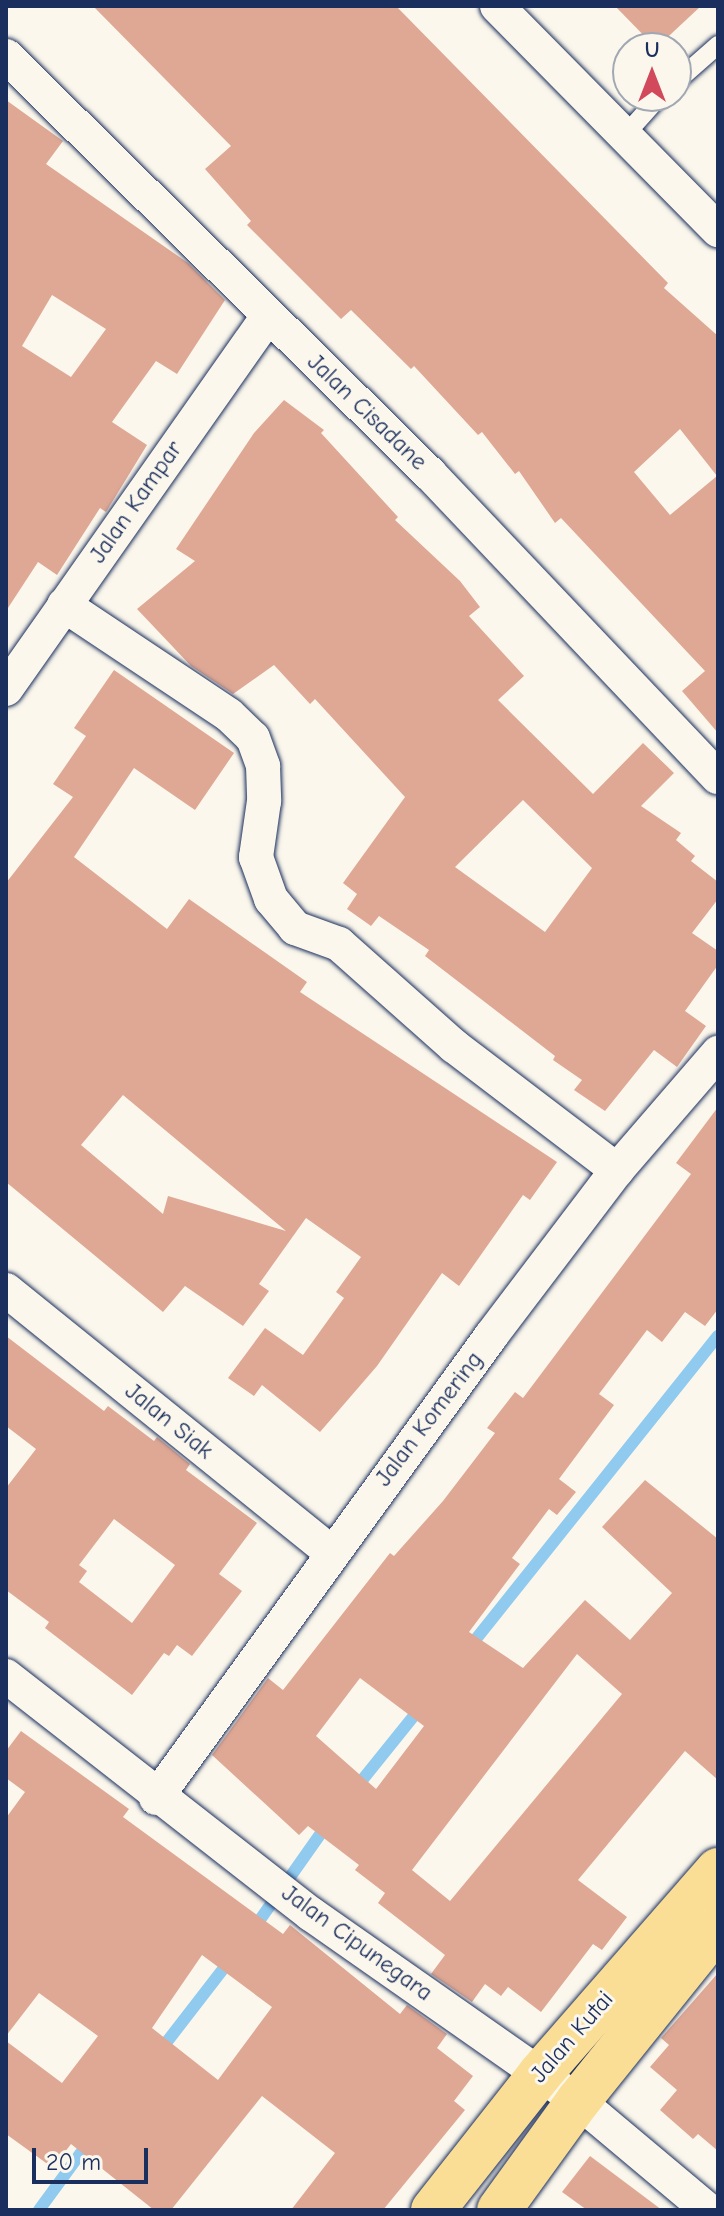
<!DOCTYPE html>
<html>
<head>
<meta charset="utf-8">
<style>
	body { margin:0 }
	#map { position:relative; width:724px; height:2216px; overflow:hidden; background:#fbf7ec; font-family:"Comic Neue",sans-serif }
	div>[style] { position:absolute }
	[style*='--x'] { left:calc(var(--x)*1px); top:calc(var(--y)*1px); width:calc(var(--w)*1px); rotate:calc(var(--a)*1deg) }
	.stream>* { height:12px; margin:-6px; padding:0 6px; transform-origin:6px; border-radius:6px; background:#90caef }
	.building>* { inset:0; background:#dfa895 }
	.roads { filter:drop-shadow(0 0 2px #1b2f5e) drop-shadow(0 0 2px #1b2f5e) }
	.service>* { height:18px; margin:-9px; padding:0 9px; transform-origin:9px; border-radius:9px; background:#fbf7ec }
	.minor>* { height:34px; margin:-17px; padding:0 17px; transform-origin:17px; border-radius:17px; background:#fbf7ec }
	.primary>* { height:44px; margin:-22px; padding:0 22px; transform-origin:22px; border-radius:22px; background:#fbde96 }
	span { translate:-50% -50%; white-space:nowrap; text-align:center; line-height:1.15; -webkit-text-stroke:6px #fbf7ec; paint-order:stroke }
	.street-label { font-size:24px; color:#1b2f5e }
	.frame { position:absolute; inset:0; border:8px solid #1b2f5e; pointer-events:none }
	.north { position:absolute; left:612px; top:32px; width:80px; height:80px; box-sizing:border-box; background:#fbf7ec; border:2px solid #a1a7b3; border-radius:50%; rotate:0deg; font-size:22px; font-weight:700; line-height:32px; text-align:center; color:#1b2f5e }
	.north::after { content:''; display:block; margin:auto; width:28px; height:36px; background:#d1495b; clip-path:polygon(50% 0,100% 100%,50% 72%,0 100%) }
	.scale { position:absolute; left:32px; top:2148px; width:116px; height:36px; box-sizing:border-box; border:4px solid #1b2f5e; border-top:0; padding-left:10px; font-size:24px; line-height:28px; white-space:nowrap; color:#1b2f5e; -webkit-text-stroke:6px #fbf7ec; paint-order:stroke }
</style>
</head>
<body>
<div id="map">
	<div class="stream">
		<div style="--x:468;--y:1649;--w:401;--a:-51.4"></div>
		<div style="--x:355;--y:1789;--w:105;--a:-51.2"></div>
		<div style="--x:252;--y:1931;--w:133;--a:-54.8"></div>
		<div style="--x:159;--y:2052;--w:118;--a:-52.3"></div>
		<div style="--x:39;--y:2210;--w:88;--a:-53.8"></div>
	</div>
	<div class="building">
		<div style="clip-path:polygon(evenodd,93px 6px,396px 6px,668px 283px,664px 288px,718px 336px,718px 733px,682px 691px,705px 671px,561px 518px,555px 523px,519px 471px,515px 474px,482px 432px,478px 435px,414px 366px,411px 369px,351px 310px,341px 319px,247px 225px,251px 221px,205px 169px,231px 146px,93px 6px,680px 429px,717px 476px,670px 515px,634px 472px,680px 429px)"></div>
		<div style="clip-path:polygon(615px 6px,701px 6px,656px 48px)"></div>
		<div style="clip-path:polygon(evenodd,6px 100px,63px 141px,46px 164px,188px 263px,225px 300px,177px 374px,156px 361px,112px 422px,147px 445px,106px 512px,100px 508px,57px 575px,38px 562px,6px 611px,6px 100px,52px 295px,106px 329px,71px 377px,22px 346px,52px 295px)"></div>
		<div style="clip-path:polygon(evenodd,284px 400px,324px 430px,321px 433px,398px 517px,395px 520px,460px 581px,480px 607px,469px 616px,524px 676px,498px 700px,593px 794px,643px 743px,674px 773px,641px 806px,681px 833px,676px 840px,695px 856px,691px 861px,718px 882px,718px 899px,692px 933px,718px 951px,718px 965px,685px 1011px,706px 1026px,677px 1067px,654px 1050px,605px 1111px,574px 1090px,582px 1080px,553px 1060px,555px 1056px,425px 956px,429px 950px,379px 916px,371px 926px,347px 909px,357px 894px,343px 883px,405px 797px,315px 699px,310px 704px,274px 665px,233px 694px,191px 666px,137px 609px,195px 561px,176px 549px,254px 433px,284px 400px,523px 800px,592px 868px,545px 932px,455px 867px,523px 800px)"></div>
		<div style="clip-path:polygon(evenodd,114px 670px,234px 753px,195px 810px,134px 768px,74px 857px,167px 929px,189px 899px,307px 982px,300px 992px,557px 1162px,530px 1200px,523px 1195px,459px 1286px,442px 1273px,377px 1366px,320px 1432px,262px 1385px,254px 1396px,228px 1378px,265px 1328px,303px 1355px,344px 1298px,336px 1292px,361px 1257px,306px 1218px,259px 1284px,269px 1291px,243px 1326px,185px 1286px,163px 1312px,6px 1182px,6px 883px,73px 797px,53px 784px,86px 736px,74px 728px,114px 670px,123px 1095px,286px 1231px,168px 1196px,163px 1214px,81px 1145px,123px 1095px)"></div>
		<div style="clip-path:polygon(evenodd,718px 1107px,718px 1309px,705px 1326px,685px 1312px,662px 1342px,647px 1330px,599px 1394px,614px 1405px,559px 1479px,576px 1492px,557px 1515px,549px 1509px,512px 1558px,520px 1564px,469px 1632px,523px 1668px,585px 1600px,630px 1640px,672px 1593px,602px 1527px,645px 1480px,718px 1539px,718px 1780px,685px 1751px,578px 1880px,627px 1917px,602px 1950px,593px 1944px,541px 2012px,508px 1987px,501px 1996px,485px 1984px,472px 2002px,431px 1974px,445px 1955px,378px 1903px,385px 1893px,355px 1870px,359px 1865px,308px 1826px,299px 1835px,212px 1755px,268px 1678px,283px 1690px,390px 1553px,394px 1556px,443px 1501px,495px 1433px,487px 1428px,515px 1392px,523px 1398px,691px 1174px,676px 1163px,718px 1107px,577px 1654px,622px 1694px,450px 1901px,412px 1870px,577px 1654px,718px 1107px,360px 1678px,424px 1726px,376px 1789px,316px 1736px,360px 1678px)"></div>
		<div style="clip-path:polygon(evenodd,6px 1336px,104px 1411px,108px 1406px,154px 1441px,157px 1437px,190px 1464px,186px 1470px,257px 1523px,219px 1574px,242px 1591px,192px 1656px,177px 1645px,169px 1656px,164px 1653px,132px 1695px,45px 1628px,49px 1622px,6px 1590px,6px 1488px,36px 1449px,6px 1426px,6px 1336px,114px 1519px,175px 1565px,132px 1623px,79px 1582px,87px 1571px,79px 1565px,114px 1519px)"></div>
		<div style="clip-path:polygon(evenodd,21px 1731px,129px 1809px,123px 1817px,283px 1934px,290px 1925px,400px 2014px,407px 2005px,447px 2034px,437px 2048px,473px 2076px,454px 2101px,465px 2110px,383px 2210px,291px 2210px,335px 2153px,262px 2096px,171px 2210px,154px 2210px,71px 2144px,53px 2168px,6px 2134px,6px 2041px,62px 2083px,98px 2036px,39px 1993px,6px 2036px,6px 1818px,25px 1792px,6px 1778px,6px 1751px,21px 1731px,202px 1955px,272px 2007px,218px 2080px,152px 2028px,202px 1955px)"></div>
		<div style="clip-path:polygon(718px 1973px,718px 2151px,698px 2134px,693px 2139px,660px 2110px,677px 2090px,650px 2067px,669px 2045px,661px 2038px)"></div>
		<div style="clip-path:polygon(590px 2156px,662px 2210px,587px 2210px,562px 2192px)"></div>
	</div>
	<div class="roads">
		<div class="service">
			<div style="--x:676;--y:82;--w:56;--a:-41.4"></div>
			<div style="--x:625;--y:135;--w:52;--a:-48.1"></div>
		</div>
		<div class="minor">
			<div style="--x:497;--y:6;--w:315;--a:45.4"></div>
			<div style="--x:6;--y:56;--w:595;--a:44.59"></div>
			<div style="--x:430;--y:474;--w:418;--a:46.5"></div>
			<div style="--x:64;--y:605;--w:198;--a:33.7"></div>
			<div style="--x:229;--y:715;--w:33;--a:44"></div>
			<div style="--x:253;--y:738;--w:30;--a:70"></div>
			<div style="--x:263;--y:766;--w:35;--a:88"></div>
			<div style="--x:264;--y:801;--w:57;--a:98.1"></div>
			<div style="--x:256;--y:857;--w:45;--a:70.3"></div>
			<div style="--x:271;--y:899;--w:38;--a:50"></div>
			<div style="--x:295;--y:928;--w:47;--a:20"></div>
			<div style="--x:339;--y:944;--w:154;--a:41.6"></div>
			<div style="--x:454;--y:1046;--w:205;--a:37.3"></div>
			<div style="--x:6;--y:689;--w:456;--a:-54.9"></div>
			<div style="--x:6;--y:1290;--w:417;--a:38.9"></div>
			<div style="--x:6;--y:1676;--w:387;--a:38"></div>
			<div style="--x:311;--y:1914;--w:326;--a:35"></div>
			<div style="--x:578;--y:2101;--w:170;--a:40"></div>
			<div style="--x:156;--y:1798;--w:571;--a:-54.05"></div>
			<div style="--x:491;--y:1336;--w:208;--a:-52.8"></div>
			<div style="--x:617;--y:1170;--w:155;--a:-49.2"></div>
		</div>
		<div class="primary">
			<div style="--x:433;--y:2210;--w:173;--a:-51.8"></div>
			<div style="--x:540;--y:2074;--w:271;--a:-48.9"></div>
			<div style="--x:499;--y:2210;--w:135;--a:-54.1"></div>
			<div style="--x:578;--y:2101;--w:223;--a:-51.2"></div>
		</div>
	</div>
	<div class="street-label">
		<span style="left:367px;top:412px;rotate:44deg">Jalan Cisadane</span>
		<span style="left:136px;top:502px;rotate:-55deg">Jalan Kampar</span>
		<span style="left:429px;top:1419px;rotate:-53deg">Jalan Komering</span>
		<span style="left:169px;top:1421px;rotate:39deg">Jalan Siak</span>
		<span style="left:357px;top:1943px;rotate:36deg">Jalan Cipunegara</span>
		<span style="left:572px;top:2037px;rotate:-49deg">Jalan Kutai</span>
	</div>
	<div class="frame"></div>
	<div class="north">U</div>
	<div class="scale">20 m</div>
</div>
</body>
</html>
